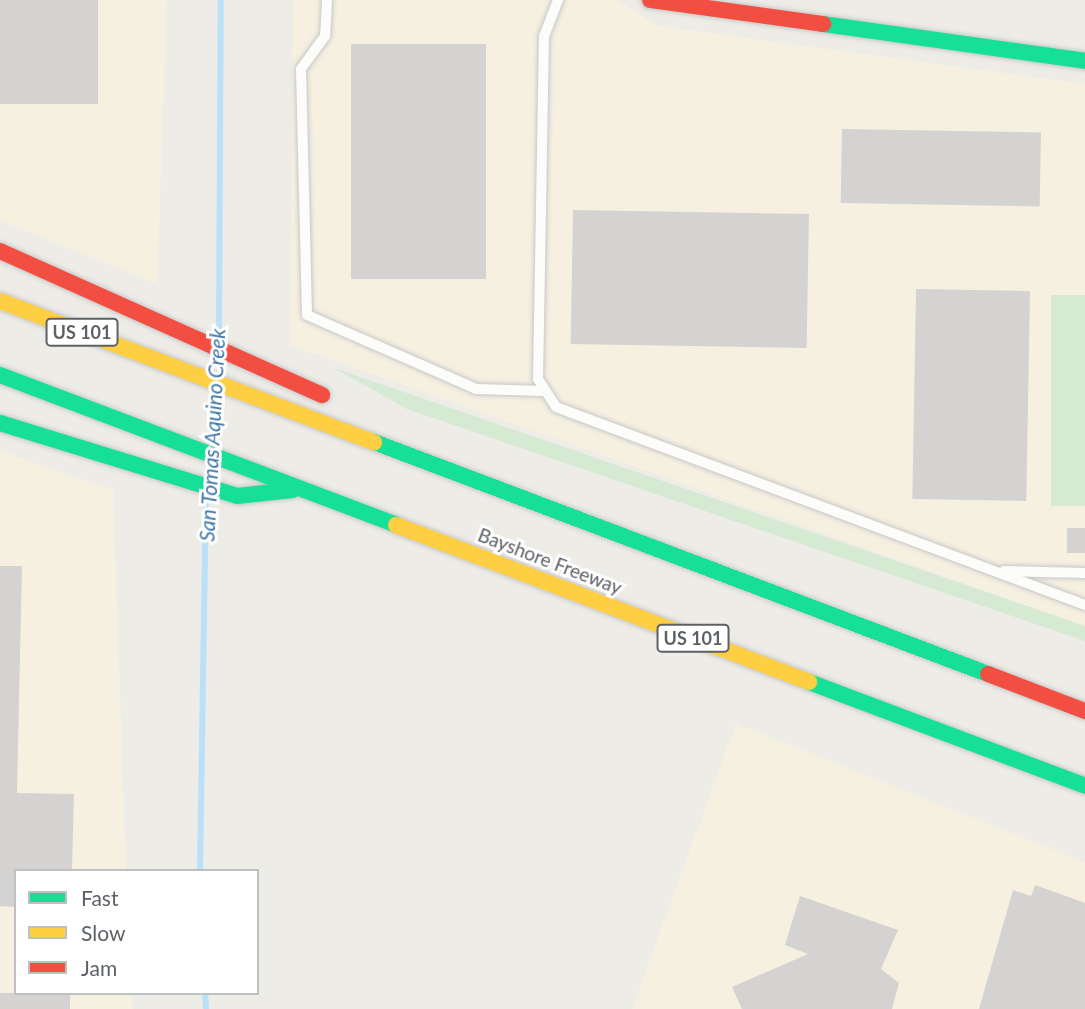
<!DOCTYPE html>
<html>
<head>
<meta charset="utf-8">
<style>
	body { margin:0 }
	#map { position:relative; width:1085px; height:1009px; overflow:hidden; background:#edece7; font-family:Lato,sans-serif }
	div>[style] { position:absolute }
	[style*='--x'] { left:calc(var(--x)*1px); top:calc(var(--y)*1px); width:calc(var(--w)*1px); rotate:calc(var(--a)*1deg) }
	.commercial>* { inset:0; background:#f6f0e1 }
	.green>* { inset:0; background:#d6e9d3; transform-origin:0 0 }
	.stream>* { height:6px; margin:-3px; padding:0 3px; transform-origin:3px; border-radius:3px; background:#bbe1f8 }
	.building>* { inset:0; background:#d4d3d1; transform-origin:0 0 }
	.roads { filter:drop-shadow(0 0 2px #c8c8c8) drop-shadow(0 0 2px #c8c8c8) }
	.lane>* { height:10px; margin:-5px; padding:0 5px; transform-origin:5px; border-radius:5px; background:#fcfcfb }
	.fast>* { height:16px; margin:-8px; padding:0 8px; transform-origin:8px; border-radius:8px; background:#16e098 }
	.slow>* { height:16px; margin:-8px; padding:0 8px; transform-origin:8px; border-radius:8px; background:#ffcf43 }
	.jam>* { height:16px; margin:-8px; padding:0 8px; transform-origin:8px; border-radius:8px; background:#f24e42 }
	span { translate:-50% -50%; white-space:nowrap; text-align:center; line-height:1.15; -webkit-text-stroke:6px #fff; paint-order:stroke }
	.shield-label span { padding:2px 5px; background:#fff; border:2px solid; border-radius:5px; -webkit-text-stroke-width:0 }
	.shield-label { font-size:18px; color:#5d6166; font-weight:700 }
	.street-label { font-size:19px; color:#5d6166 }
	.water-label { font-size:21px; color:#3f77a9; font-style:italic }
	.legend { position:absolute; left:14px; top:869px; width:245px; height:126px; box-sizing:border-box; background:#fff; border:2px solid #bec0c2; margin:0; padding:9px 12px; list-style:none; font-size:21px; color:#5d6166 }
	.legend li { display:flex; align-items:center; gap:14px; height:35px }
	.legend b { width:35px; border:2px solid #bec0c2 }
</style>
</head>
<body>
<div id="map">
	<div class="commercial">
		<div style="clip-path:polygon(0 0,167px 0,157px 284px,0 220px)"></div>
		<div style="clip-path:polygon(293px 0,617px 0,658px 26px,1085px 84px,1085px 626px,290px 345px)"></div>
		<div style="clip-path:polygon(0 451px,113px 490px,126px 871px,16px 871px,16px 993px,131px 993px,133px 1009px,0 1009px)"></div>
		<div style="clip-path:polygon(736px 724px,1085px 862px,1085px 1009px,632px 1009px)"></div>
	</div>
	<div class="green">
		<div style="left:1051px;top:295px;width:34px;height:211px"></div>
		<div style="clip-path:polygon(334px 368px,1085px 626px,1085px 641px,407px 409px)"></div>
	</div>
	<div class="stream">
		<div style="--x:219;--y:334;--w:334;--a:-89.7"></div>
		<div style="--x:211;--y:442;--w:45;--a:-86.2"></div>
		<div style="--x:200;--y:871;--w:373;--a:-89.1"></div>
		<div style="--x:205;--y:993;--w:16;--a:86"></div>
	</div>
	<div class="building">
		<div style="left:0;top:0;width:98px;height:104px"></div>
		<div style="left:351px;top:44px;width:135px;height:235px"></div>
		<div style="left:842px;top:129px;width:199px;height:74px;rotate:1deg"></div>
		<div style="left:573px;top:210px;width:236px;height:134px;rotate:1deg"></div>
		<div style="left:916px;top:289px;width:114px;height:210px;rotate:1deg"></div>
		<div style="left:1067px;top:528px;width:18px;height:25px"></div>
		<div style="clip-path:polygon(0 566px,22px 566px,17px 793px,74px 794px,72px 871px,15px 871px,15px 907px,0 906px)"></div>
		<div style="clip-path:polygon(1035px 885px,1085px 903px,1085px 1009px,979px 1009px,1013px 890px,1031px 896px)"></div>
		<div style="clip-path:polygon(800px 896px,898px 930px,881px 969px,899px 983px,892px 1009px,742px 1009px,732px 987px,808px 954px,785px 945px)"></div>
		<div style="left:0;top:993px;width:70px;height:16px"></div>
	</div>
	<div class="roads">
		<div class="lane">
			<div style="--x:327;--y:0;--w:36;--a:93"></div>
			<div style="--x:325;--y:36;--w:41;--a:126"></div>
			<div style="--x:301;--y:69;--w:246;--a:88.6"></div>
			<div style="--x:307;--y:315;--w:184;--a:23.6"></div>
			<div style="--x:476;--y:389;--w:68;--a:1.7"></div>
			<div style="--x:558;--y:0;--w:39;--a:111"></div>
			<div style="--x:544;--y:36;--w:343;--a:91"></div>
			<div style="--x:538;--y:379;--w:33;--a:57"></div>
			<div style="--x:556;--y:407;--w:565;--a:20.52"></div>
			<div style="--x:1004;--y:571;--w:81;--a:1.4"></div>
		</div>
		<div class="fast">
			<div style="--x:823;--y:24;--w:265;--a:8"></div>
			<div style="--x:0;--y:375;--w:423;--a:20.7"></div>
			<div style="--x:0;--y:423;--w:248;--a:17.1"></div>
			<div style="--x:237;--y:496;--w:56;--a:-6.1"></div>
			<div style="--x:374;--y:442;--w:656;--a:20.7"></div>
			<div style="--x:809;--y:682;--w:295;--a:20.6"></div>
		</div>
		<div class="slow">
			<div style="--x:0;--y:301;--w:400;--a:20.7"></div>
			<div style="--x:396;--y:525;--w:442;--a:20.8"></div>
		</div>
		<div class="jam">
			<div style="--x:650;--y:0;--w:175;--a:7.9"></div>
			<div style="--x:0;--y:251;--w:353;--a:24.1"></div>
			<div style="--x:988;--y:674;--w:104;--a:20.9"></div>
		</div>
	</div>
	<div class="shield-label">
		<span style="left:82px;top:332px">US 101</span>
		<span style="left:693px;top:638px">US 101</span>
	</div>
	<div class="street-label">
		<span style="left:550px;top:561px;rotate:21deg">Bayshore Freeway</span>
	</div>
	<div class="water-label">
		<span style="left:212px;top:435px;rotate:-87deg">San Tomas Aquino Creek</span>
	</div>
	<ul class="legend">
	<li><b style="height:9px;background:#16e098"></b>Fast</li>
	<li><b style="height:9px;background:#ffcf43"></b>Slow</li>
	<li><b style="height:9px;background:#f24e42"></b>Jam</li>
	</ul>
</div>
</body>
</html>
